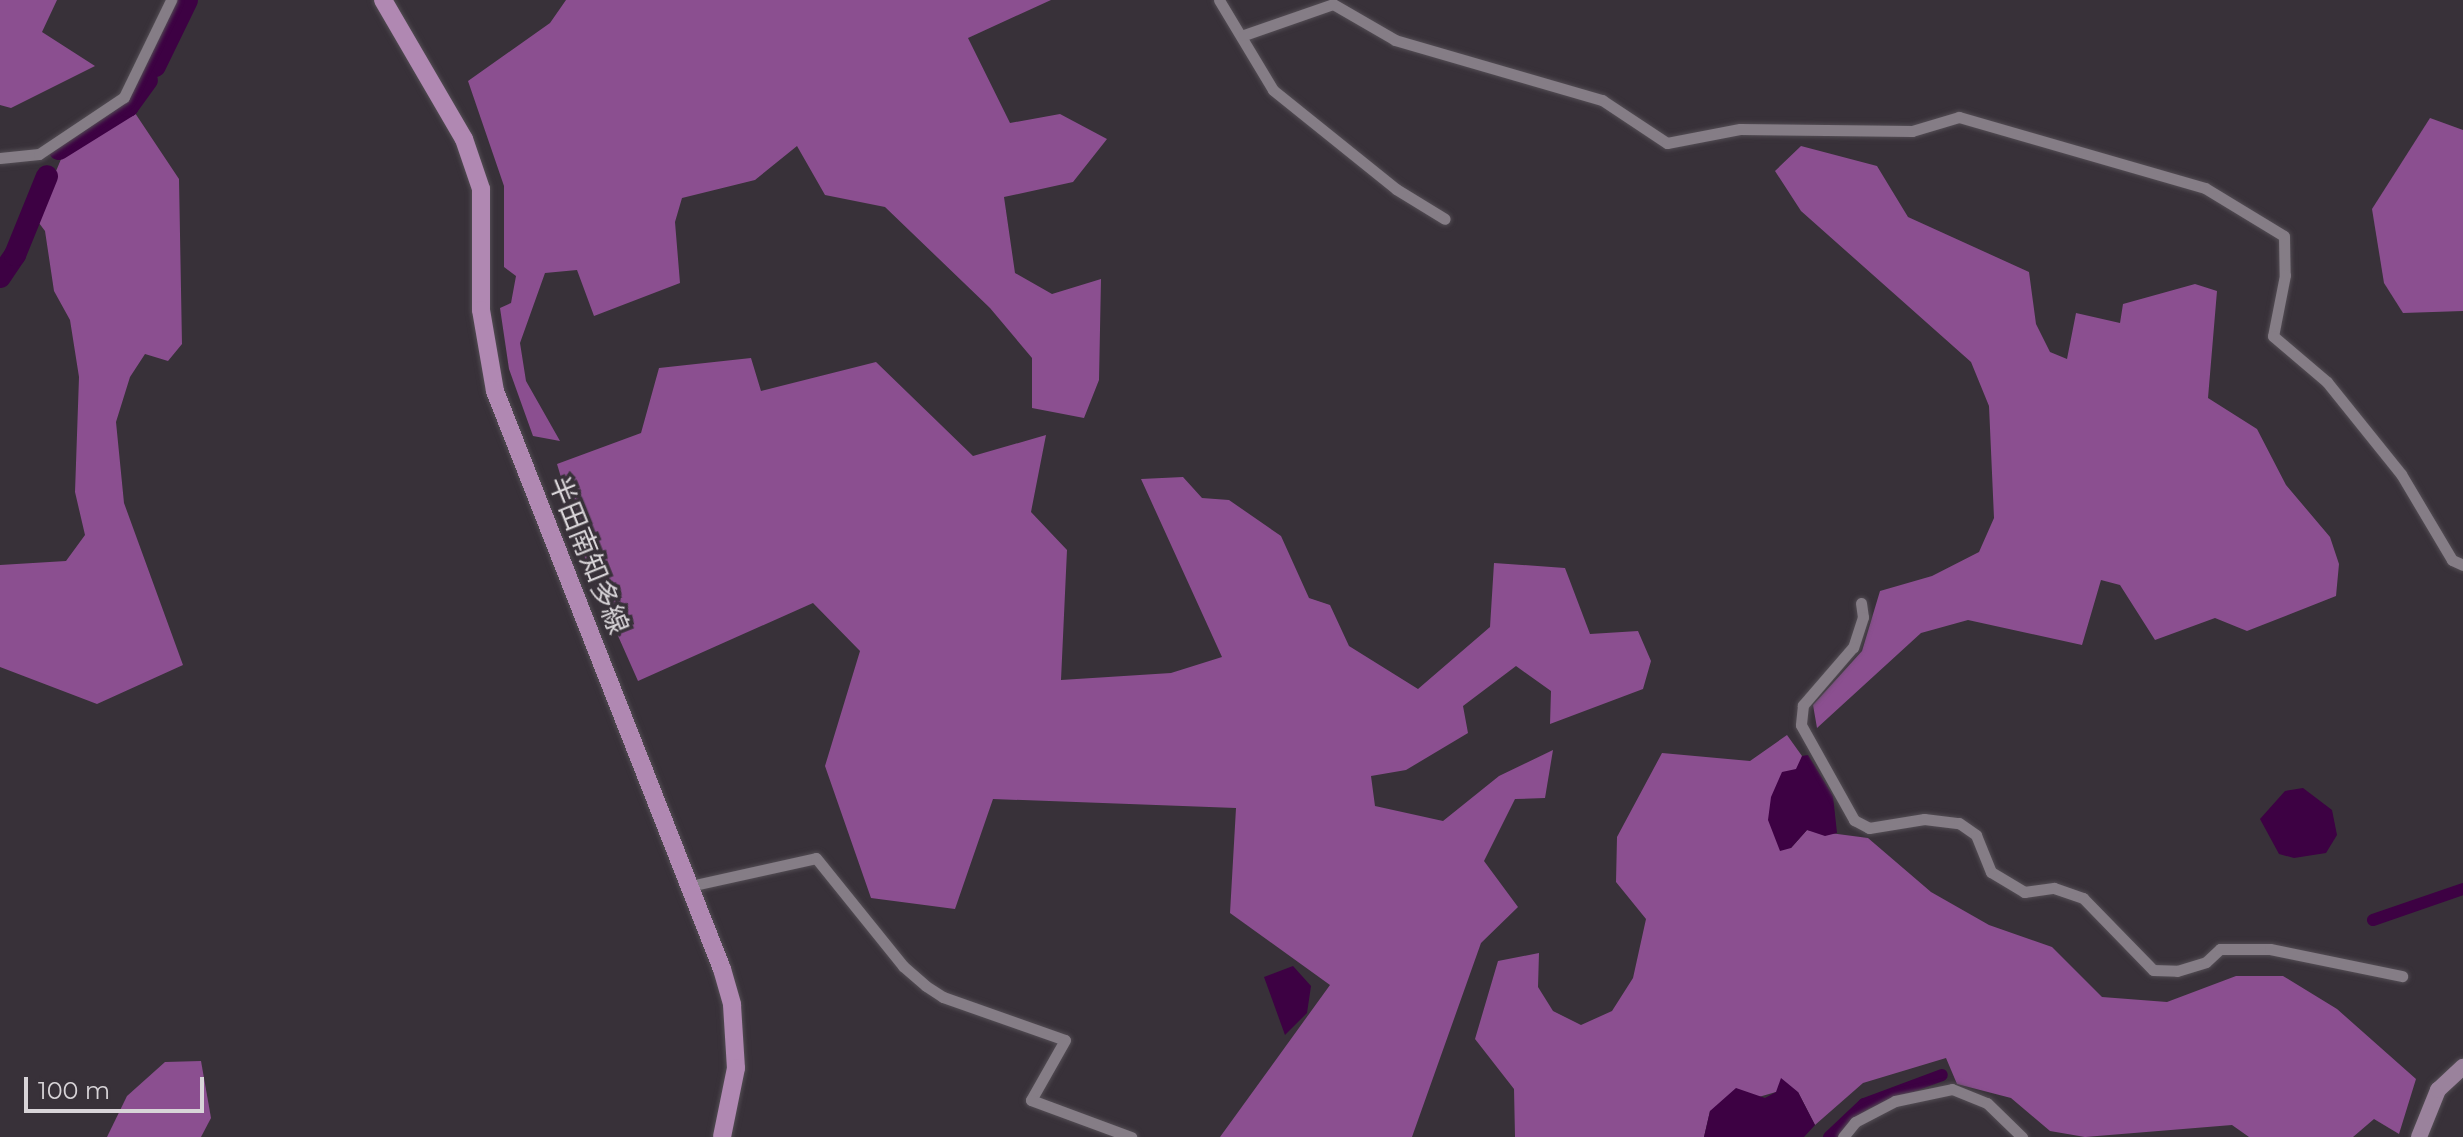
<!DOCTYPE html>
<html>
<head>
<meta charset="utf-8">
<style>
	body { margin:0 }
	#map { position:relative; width:2463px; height:1137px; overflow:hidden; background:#383139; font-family:Montserrat,"Noto Sans JP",sans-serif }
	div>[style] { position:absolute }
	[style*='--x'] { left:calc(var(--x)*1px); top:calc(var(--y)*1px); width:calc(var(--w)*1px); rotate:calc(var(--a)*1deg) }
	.forest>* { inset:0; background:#8b4f90 }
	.water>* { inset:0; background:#3d0143 }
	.canal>* { height:12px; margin:-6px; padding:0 6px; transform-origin:6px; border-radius:6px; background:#3d0143 }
	.river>* { height:22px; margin:-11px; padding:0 11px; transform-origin:11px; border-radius:11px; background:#3d0143 }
	.roads { filter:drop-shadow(0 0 2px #534d54) drop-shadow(0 0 2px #534d54) }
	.street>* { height:11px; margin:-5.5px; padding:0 5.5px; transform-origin:5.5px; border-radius:5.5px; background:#857d86 }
	.secondary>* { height:16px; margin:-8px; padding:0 8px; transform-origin:8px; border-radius:8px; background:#9a829c }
	.primary>* { height:18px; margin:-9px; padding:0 9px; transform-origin:9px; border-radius:9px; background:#b088b2 }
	span { translate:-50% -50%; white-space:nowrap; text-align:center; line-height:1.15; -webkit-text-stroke:7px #383139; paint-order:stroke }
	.street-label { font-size:28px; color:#d8d4d8 }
	.scale { position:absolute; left:24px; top:1077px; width:180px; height:36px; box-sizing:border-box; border:4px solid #d8d4d8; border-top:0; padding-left:10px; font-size:24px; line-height:28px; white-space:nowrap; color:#d8d4d8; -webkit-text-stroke:6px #383139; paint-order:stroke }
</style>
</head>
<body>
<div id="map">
	<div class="forest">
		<div style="clip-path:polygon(0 0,57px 0,42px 32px,95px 66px,11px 108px,0 105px)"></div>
		<div style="clip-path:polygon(566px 0,1051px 0,968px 38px,1010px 123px,1060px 114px,1107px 139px,1073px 182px,1004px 197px,1015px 273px,1052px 294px,1101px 279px,1099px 380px,1084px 418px,1032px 408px,1032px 358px,990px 308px,885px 207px,825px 195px,797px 146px,755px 180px,682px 198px,675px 222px,680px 283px,594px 316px,577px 270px,545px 273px,520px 343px,526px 381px,560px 441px,533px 436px,509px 369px,500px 308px,511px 303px,516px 276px,504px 267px,504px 186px,468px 81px,550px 23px)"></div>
		<div style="clip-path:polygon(133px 110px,179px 179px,182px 344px,168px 361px,145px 354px,130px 377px,116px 422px,124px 503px,183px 665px,97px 704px,0 667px,0 565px,66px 561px,85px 535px,75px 492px,79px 377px,70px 320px,54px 291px,45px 231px,36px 219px,64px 152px)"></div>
		<div style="clip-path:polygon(2430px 118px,2463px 130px,2463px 311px,2403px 313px,2384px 283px,2372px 209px)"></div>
		<div style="clip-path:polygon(1801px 146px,1877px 166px,1908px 217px,2029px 272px,2036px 324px,2050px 352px,2067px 359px,2076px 313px,2120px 323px,2123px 304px,2195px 284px,2217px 291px,2208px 398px,2257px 429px,2286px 485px,2330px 537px,2339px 564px,2336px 596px,2247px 631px,2215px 618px,2155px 640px,2120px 585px,2101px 580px,2082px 645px,1968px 620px,1921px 633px,1817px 728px,1813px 705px,1862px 651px,1880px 591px,1932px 576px,1979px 552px,1994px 518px,1989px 406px,1971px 362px,1801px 211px,1775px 171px)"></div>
		<div style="clip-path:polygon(751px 358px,761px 391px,876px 362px,973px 456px,1046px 435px,1031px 512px,1067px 550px,1061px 680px,1171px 673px,1222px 657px,1141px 479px,1183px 477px,1202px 498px,1229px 500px,1281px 536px,1309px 598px,1330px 605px,1349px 646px,1418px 689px,1490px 627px,1494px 563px,1565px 568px,1590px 634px,1638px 631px,1651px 661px,1643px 689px,1550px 724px,1551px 691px,1516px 666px,1463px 706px,1468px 733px,1406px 770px,1371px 776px,1375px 806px,1443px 821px,1499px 776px,1553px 750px,1545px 798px,1515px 799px,1484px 861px,1518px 907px,1481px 943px,1412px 1137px,1220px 1137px,1330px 985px,1230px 913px,1236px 808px,993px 799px,955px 909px,871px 898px,825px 766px,860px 651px,813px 603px,638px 681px,588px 568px,557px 464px,641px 433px,659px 368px)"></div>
		<div style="clip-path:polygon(1787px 735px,1802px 756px,1791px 848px,1807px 830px,1868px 838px,1931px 892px,1989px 925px,2052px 947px,2102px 997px,2167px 1002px,2236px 976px,2283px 976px,2337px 1009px,2416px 1079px,2399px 1134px,2374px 1119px,2353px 1137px,2249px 1137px,2232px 1125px,2085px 1137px,2050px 1131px,2011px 1098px,1957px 1084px,1946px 1058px,1863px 1083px,1815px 1125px,1798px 1092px,1776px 1092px,1710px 1111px,1704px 1137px,1515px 1137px,1514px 1089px,1475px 1039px,1498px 961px,1539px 953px,1538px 987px,1553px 1011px,1581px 1025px,1612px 1011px,1633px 978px,1646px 919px,1616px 882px,1617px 837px,1662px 753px,1750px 761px)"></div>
		<div style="clip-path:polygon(201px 1061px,211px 1118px,201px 1137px,107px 1137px,127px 1096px,165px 1062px)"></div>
	</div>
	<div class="water">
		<div style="clip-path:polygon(1808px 755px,1833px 796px,1837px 833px,1825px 836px,1807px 830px,1791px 848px,1780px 851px,1768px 820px,1771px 797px,1782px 772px,1796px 769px,1802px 756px)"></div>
		<div style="clip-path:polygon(2303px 788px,2332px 810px,2337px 835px,2326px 853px,2294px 858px,2279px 854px,2260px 819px,2285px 791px)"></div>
		<div style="clip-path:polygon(1293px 966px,1311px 986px,1307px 1013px,1285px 1035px,1264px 977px)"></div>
		<div style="clip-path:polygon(1781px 1078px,1798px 1092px,1815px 1125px,1804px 1137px,1704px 1137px,1710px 1111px,1736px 1088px,1765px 1098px,1776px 1092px)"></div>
	</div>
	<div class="canal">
		<div style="--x:2373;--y:920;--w:95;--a:-19"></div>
		<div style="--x:1829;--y:1137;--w:48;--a:-43.3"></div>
		<div style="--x:1864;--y:1104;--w:83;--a:-20.4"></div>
	</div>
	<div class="river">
		<div style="--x:155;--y:66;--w:73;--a:-64.1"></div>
		<div style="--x:59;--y:149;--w:81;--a:-31.9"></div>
		<div style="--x:128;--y:106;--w:32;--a:-54"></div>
		<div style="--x:0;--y:277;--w:27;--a:-56"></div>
		<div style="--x:15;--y:255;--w:85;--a:-67.9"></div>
	</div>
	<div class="roads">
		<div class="street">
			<div style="--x:1219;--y:0;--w:105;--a:59"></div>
			<div style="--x:1273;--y:90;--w:158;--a:38.8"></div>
			<div style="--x:1396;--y:189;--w:57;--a:31.5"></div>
			<div style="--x:1244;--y:35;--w:94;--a:-19.2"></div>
			<div style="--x:1333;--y:4;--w:72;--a:30.1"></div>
			<div style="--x:1395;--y:40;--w:216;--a:16.2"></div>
			<div style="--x:1602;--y:100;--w:78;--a:33.5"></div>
			<div style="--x:1667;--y:143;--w:74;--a:-10.9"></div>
			<div style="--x:1740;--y:129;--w:172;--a:0.7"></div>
			<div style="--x:1912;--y:131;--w:49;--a:-16.6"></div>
			<div style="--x:1959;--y:117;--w:256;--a:16.1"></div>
			<div style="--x:2205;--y:188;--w:92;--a:31.3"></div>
			<div style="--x:2284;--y:236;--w:39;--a:89"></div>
			<div style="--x:2285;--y:275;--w:62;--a:101.1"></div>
			<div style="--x:2273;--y:336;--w:71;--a:40.4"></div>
			<div style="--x:2327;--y:382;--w:118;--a:51.2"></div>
			<div style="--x:2401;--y:474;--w:100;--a:59.3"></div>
			<div style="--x:2452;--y:560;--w:12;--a:24"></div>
			<div style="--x:0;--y:158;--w:39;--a:-6"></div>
			<div style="--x:39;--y:154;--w:102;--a:-33.8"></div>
			<div style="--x:124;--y:97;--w:108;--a:-64.1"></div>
			<div style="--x:1861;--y:603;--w:14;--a:82"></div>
			<div style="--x:1863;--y:617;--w:32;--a:108"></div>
			<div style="--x:1853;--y:647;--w:77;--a:130.8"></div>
			<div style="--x:1803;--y:705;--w:20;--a:96"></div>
			<div style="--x:1801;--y:725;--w:109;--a:60.8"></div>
			<div style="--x:1854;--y:820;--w:17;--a:28"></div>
			<div style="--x:1869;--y:828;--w:56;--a:-9.3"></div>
			<div style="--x:1924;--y:819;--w:35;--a:7"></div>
			<div style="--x:1959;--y:823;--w:21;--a:35"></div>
			<div style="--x:1976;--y:835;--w:40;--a:68"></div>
			<div style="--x:1991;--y:872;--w:39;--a:31"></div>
			<div style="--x:2024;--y:892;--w:30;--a:-8"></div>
			<div style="--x:2054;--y:888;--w:31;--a:19"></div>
			<div style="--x:2083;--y:898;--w:100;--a:45.8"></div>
			<div style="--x:2153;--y:970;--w:24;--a:2"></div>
			<div style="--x:2177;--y:971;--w:30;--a:-17"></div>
			<div style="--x:2206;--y:962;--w:19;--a:-43"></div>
			<div style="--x:2220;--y:949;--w:50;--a:0"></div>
			<div style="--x:2270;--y:949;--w:135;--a:11.6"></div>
			<div style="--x:690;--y:886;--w:129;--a:-12.5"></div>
			<div style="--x:816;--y:858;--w:139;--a:51.1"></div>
			<div style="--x:903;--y:966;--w:30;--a:41"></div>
			<div style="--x:926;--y:986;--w:20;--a:33"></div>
			<div style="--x:943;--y:997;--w:129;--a:19.4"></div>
			<div style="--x:1065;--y:1040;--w:69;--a:119.5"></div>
			<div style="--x:1031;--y:1100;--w:107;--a:20.3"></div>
			<div style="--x:1843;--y:1137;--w:19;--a:-51"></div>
			<div style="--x:1855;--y:1122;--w:45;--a:-27.7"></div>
			<div style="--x:1895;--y:1101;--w:58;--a:-11.9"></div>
			<div style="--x:1952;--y:1089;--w:38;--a:22"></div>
			<div style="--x:1987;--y:1103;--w:49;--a:44.2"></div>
		</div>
		<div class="secondary">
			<div style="--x:2419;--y:1137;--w:51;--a:-68"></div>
			<div style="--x:2438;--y:1090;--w:34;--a:-43"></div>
		</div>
		<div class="primary">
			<div style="--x:383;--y:0;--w:161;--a:59.8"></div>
			<div style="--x:464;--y:139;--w:53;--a:71.2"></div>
			<div style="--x:481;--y:189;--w:121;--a:90"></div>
			<div style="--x:481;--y:310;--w:82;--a:80.2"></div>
			<div style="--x:495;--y:391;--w:621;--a:68.56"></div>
			<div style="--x:722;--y:969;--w:37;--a:74"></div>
			<div style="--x:732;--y:1005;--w:63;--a:86.4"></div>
			<div style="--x:736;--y:1068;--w:70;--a:101.5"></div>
		</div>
	</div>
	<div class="street-label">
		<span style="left:589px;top:555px;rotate:68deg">半田南知多線</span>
	</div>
	<div class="scale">100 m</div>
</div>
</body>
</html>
